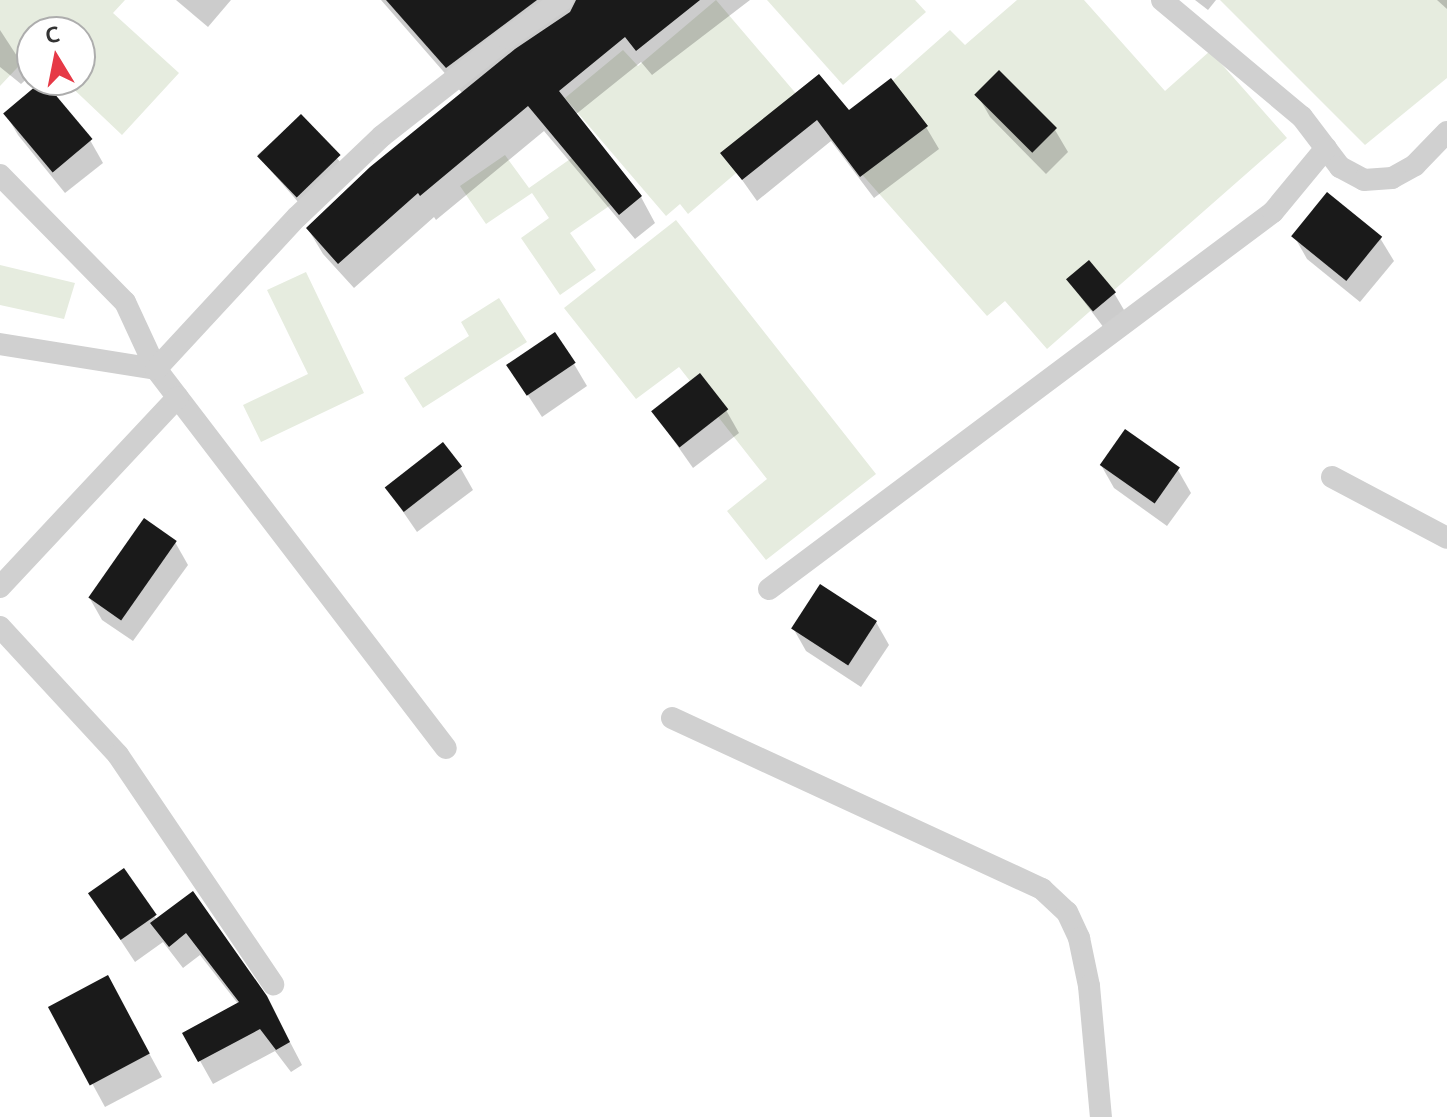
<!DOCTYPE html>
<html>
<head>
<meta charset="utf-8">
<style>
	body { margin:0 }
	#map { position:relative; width:1447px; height:1117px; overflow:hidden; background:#fff; font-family:Ubuntu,sans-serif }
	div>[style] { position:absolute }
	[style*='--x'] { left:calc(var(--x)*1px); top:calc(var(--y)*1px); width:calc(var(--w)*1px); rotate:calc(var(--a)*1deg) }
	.green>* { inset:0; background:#e6ecdf }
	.shadow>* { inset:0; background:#0003; transform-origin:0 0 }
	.building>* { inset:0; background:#1a1a1a; transform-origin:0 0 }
	.service>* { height:22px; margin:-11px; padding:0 11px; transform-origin:11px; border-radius:11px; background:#d0d0d0 }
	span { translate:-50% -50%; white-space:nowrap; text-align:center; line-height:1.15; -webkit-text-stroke:8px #fff; paint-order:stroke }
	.north { position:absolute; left:16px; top:16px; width:80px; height:80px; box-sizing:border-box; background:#fff; border:2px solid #adadad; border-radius:50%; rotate:350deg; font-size:22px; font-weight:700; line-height:32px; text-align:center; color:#333 }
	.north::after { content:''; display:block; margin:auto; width:28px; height:36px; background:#e63946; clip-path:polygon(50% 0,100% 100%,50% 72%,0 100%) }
</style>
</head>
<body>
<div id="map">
	<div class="green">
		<div style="clip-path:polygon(0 0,125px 0,113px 13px,179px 73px,122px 135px,64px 80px,80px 80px,80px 32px,32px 32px,32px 52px,0 86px)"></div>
		<div style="clip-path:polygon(716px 0,810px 110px,688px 214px,680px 204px,666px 216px,565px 98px,623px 50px,638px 66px)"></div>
		<div style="clip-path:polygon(767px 0,915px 0,926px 12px,843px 85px)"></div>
		<div style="clip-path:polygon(1017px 0,1084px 0,1165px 91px,1210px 51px,1287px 138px,1047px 349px,1005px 301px,987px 316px,829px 137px,950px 30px,965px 45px)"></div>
		<div style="clip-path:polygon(1220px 0,1447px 0,1447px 78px,1365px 145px)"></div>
		<div style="clip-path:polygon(583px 150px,618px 200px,570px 233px,596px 270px,560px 295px,521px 238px,549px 218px,532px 193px,486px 224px,460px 186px,505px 155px,529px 188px)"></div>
		<div style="clip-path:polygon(676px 220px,876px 474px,766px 560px,727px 511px,767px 479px,679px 367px,636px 399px,564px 308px)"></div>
		<div style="clip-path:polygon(0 265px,75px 283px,64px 319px,0 305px)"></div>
		<div style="clip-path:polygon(306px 272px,364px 393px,261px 442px,243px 405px,308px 374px,267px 290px)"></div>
		<div style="clip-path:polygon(499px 298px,527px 342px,423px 408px,404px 378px,469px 336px,461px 322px)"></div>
	</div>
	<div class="shadow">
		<div style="clip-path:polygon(176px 0,231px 0,208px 27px)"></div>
		<div style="clip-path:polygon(381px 0,750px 0,652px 75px,641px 62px,575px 115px,641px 197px,655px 223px,635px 239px,544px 131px,436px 220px,434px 217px,354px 288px,323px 254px,308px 229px,463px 94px)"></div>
		<div style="clip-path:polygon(1195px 0,1216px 0,1208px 10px)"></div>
		<div style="clip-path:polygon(1437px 0,1447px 0,1447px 9px)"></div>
		<div style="clip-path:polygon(0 30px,30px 76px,21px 84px,0 67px)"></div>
		<div style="clip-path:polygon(819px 76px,849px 113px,926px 127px,939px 149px,874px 198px,831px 141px,757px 201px,723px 153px)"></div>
		<div style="clip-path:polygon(977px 94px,1055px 130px,1068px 152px,1046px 174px,990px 117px)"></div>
		<div style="clip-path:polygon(5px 113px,90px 140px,103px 163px,65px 193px,18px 135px)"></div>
		<div style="left:301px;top:117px;width:68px;height:58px;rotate:49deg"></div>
		<div style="clip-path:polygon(1294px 236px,1380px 238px,1394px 261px,1360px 302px,1307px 259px)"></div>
		<div style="clip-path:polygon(1068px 280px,1114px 293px,1127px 315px,1107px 332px)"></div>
		<div style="clip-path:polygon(574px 364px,587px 386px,542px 417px,509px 366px)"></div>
		<div style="clip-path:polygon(726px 410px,739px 433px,693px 468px,653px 411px)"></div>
		<div style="clip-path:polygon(1101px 465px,1178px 470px,1191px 493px,1167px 526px,1114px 488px)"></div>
		<div style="clip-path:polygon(460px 467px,473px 490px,417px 532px,386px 487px)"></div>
		<div style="clip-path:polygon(175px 542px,188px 565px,133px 641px,102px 620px,89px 597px)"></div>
		<div style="clip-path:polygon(876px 622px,889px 645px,861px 687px,806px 651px,793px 628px)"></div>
		<div style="clip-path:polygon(124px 870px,157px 920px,192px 893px,279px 1021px,302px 1065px,291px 1072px,275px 1051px,213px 1084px,185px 1034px,239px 1005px,200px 955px,183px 968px,163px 942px,135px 962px,90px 894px)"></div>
		<div style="clip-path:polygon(120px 1000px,162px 1077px,105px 1107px,51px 1008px)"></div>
	</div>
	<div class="building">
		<div style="clip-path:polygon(386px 0,537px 0,446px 68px)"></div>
		<div style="clip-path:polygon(576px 0,700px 0,636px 51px,625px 37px,559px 91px,642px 196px,619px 215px,528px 106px,420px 196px,418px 193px,338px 264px,306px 228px,370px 167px,515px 49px,570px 12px)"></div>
		<div style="left:999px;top:70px;width:82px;height:35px;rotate:45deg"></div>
		<div style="clip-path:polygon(819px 74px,849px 110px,891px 78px,928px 126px,860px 177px,817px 120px,742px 180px,720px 153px)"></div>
		<div style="left:43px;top:80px;width:77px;height:52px;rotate:50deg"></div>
		<div style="left:301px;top:114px;width:57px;height:61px;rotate:46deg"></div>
		<div style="left:1327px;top:192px;width:71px;height:57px;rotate:39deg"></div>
		<div style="left:1089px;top:260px;width:42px;height:30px;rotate:50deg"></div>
		<div style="left:555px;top:332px;width:37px;height:59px;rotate:56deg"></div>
		<div style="left:700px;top:373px;width:46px;height:62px;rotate:52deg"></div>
		<div style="left:1125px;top:429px;width:67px;height:44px;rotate:35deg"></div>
		<div style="left:443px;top:442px;width:31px;height:74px;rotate:52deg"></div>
		<div style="left:144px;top:518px;width:40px;height:97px;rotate:35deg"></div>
		<div style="left:820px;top:584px;width:68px;height:53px;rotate:33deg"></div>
		<div style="left:124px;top:868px;width:57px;height:44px;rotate:55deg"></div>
		<div style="clip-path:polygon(193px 891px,267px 996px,290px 1042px,276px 1050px,260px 1029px,198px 1062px,182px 1033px,239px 1002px,186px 933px,169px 947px,150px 923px)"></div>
		<div style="left:108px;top:975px;width:89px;height:68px;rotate:62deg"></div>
	</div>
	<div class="service">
		<div style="--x:1162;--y:0;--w:182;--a:39.9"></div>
		<div style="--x:1302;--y:117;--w:63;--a:52.8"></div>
		<div style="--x:1340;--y:167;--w:27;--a:28"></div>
		<div style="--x:1364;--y:180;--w:28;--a:-4"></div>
		<div style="--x:1392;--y:178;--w:26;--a:-29"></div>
		<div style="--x:1415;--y:165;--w:46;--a:-45.9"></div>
		<div style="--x:0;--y:175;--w:178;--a:45.5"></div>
		<div style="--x:125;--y:302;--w:74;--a:65.2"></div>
		<div style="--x:156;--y:369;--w:477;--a:52.6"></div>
		<div style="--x:0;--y:344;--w:158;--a:9.1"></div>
		<div style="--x:156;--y:369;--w:207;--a:-47.2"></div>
		<div style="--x:297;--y:217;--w:117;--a:-43.6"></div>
		<div style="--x:382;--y:136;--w:159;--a:-38.1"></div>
		<div style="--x:507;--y:38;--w:67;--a:-34.6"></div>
		<div style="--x:1332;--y:477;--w:130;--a:27.9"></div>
		<div style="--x:0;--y:587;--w:260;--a:-46.9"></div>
		<div style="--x:769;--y:589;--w:629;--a:-36.8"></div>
		<div style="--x:1273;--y:212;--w:83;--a:-50.4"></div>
		<div style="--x:0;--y:627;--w:174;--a:47.3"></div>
		<div style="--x:118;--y:755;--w:277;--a:55.9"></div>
		<div style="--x:672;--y:718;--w:408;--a:24.8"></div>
		<div style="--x:1042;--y:889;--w:34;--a:43"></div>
		<div style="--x:1067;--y:912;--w:29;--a:65"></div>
		<div style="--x:1079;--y:938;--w:49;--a:78.2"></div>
		<div style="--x:1089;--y:986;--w:132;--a:84.8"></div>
	</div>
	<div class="north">С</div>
</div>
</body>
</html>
